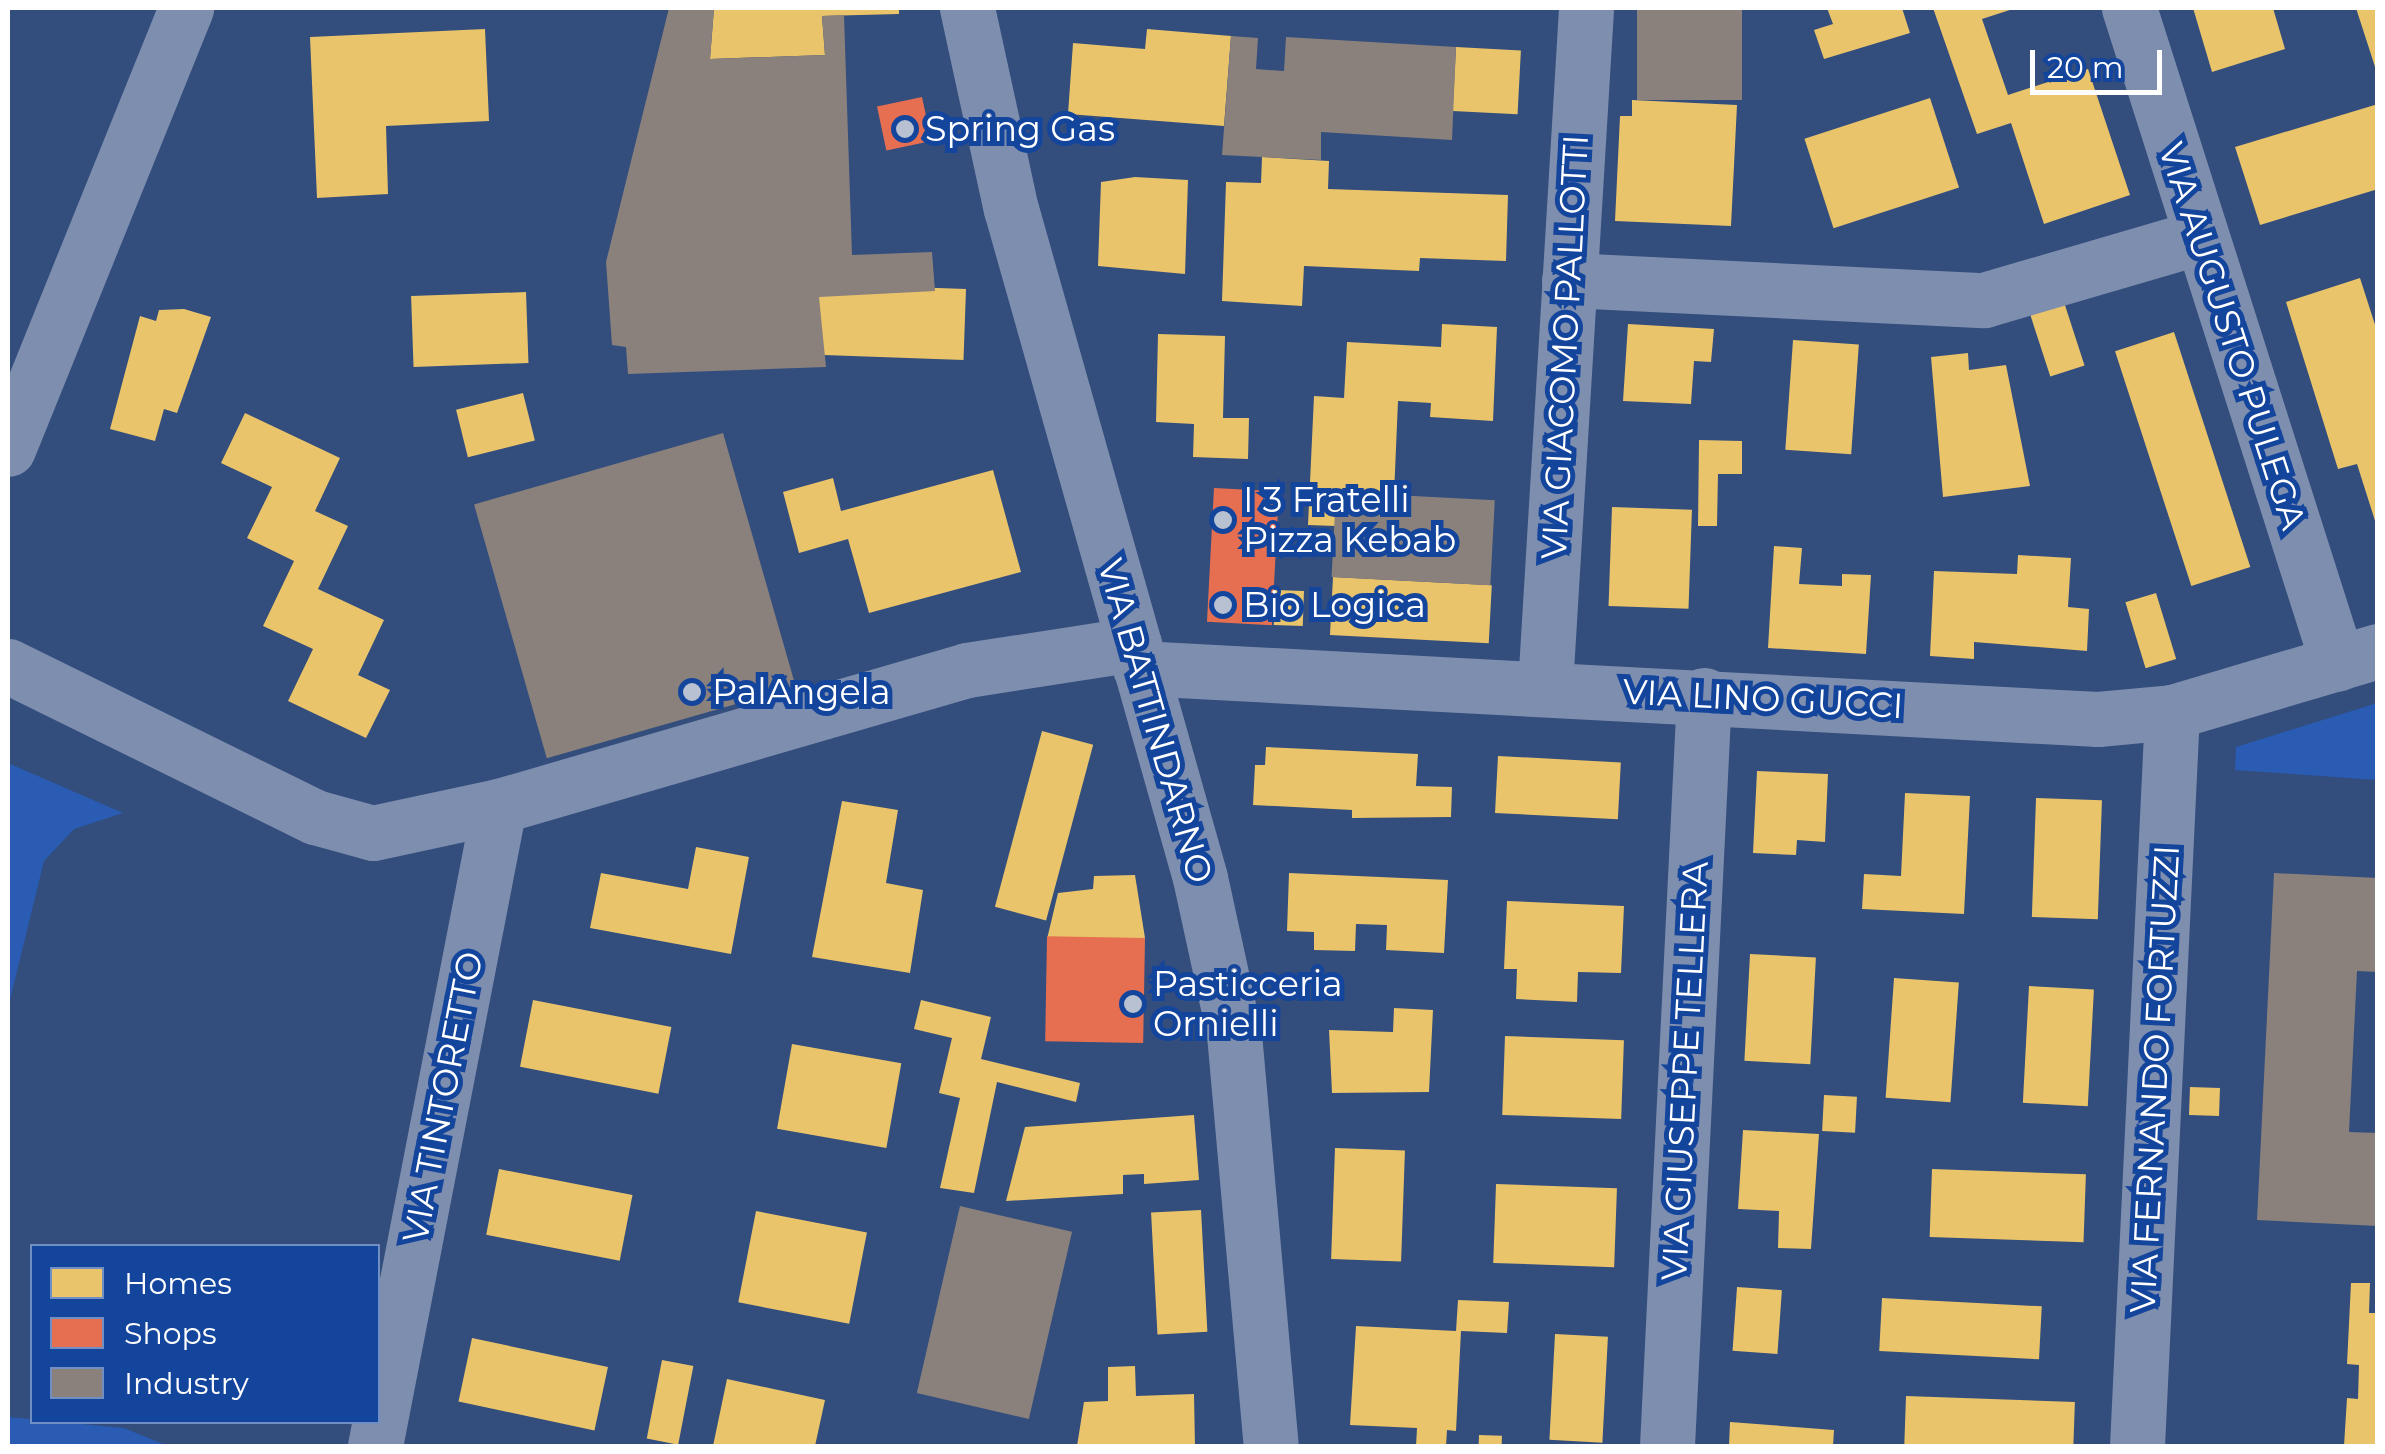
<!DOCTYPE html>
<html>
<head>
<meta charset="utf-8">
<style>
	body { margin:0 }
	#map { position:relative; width:2385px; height:1454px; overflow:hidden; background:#334d7d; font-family:Montserrat,sans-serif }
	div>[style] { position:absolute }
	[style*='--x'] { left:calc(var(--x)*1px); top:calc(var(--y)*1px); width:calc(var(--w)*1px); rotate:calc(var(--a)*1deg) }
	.green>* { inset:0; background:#295cb2 }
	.homes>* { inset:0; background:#e9c46a; transform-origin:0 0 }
	.shops>* { inset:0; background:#e76f51; transform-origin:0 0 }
	.industry>* { inset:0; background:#8a817c; transform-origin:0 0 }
	.minor>* { height:55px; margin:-27.5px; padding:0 27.5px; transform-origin:27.5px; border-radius:27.5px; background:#7e8eae }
	.dots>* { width:28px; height:28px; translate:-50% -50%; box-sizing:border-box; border:5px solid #14459c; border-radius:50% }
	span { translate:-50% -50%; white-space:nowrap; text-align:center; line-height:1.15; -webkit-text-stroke:10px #14459c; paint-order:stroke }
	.poi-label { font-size:35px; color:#fff }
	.left { translate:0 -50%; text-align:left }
	.street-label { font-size:35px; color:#fff }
	.frame { position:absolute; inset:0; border:10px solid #fff; pointer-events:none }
	.legend { position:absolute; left:30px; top:1244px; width:350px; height:180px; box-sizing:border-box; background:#14459c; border:2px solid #728fc4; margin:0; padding:12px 18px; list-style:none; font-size:30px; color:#fff }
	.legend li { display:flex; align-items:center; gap:20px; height:50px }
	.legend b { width:50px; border:2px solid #728fc4 }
	.scale { position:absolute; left:2030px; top:50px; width:132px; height:45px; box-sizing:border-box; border:5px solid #fff; border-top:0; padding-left:12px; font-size:30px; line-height:35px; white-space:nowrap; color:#fff; -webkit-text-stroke:8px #14459c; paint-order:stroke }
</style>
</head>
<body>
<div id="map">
	<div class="green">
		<div style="clip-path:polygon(2377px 703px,2377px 780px,2235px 770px,2236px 747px)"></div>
		<div style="clip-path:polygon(8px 763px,123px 813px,74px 829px,44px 861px,8px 1008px)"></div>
		<div style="clip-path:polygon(8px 1417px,124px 1428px,168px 1446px,8px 1446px)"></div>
	</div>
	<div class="homes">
		<div style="clip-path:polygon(714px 8px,899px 8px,899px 14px,822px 16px,825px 55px,710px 59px)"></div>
		<div style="clip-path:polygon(1827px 8px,1902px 8px,1910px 33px,1824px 59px,1814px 30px,1833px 24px)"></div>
		<div style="clip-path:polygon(1933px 8px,2016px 8px,1982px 19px,2008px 95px,2088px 69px,2130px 195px,2044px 224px,2011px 123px,1977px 134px)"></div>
		<div style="clip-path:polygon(2193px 8px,2273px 8px,2285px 49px,2212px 72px)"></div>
		<div style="clip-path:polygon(2356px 8px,2378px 8px,2378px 73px,2377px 73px)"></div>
		<div style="clip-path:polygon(485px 29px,489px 121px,386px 126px,388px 194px,317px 198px,310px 37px)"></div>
		<div style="clip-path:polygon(1147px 29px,1231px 36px,1224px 126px,1068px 114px,1073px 43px,1145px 49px)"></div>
		<div style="left:1456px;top:47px;width:65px;height:64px;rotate:3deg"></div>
		<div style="left:1930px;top:98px;width:94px;height:132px;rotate:72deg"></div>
		<div style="clip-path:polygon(1632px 100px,1737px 105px,1731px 226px,1615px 221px,1620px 116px,1632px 116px)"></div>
		<div style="clip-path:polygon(2378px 104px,2378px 189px,2260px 225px,2235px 147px)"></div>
		<div style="clip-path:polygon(1262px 157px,1329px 161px,1328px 189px,1508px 195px,1506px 261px,1420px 258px,1419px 271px,1304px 266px,1302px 306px,1222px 301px,1226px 182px,1261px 183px)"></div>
		<div style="clip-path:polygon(1135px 177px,1188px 180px,1185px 274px,1098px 266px,1101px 182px)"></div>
		<div style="clip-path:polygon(2360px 278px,2378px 334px,2377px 527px,2357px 464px,2338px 469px,2286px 302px)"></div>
		<div style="left:966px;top:289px;width:71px;height:147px;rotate:92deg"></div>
		<div style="left:526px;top:292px;width:71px;height:115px;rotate:88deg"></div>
		<div style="left:2062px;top:296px;width:73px;height:36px;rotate:72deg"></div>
		<div style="clip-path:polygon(184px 309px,211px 317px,177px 413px,164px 409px,155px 441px,110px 429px,140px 316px,156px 321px,159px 310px)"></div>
		<div style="clip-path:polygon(1442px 324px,1497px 327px,1493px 421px,1430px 417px,1431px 403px,1398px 401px,1394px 495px,1336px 492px,1335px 526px,1308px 525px,1314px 396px,1344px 398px,1347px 342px,1441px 347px)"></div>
		<div style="clip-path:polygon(1628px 324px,1714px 329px,1711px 362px,1694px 361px,1691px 404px,1623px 401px)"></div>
		<div style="left:2174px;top:332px;width:247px;height:62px;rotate:72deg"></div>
		<div style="clip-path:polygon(1158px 334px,1225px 336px,1223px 418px,1249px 418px,1248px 459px,1193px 457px,1194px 424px,1156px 422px)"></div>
		<div style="left:1793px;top:340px;width:66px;height:110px;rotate:4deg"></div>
		<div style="clip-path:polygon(1968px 353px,1969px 370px,2006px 365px,2030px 486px,1943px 497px,1931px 357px)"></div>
		<div style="left:523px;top:393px;width:49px;height:69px;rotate:76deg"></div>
		<div style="clip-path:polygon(245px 413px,340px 458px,315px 511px,348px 526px,318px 589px,384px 620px,358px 675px,390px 690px,366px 738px,288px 701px,313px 649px,263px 626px,294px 561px,247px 538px,272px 487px,221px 463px)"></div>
		<div style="clip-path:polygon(1699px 440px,1742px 441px,1742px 474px,1718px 474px,1717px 526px,1698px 526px)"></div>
		<div style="clip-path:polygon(993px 470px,1021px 572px,869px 613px,848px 539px,799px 553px,783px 492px,833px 478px,841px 511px)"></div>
		<div style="left:1612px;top:507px;width:80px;height:99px;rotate:2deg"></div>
		<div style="clip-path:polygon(1774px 546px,1802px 548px,1799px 584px,1842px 586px,1842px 574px,1871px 575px,1866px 654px,1768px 648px)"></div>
		<div style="clip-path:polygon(2018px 555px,2071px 558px,2068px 607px,2089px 609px,2087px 651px,1974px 642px,1974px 659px,1930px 656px,1934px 571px,2017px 574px)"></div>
		<div style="left:1333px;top:577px;width:159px;height:58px;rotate:3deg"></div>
		<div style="left:1275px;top:590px;width:29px;height:35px;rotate:2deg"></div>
		<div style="left:2156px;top:593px;width:69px;height:32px;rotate:73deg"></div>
		<div style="left:1042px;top:731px;width:53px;height:182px;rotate:15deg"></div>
		<div style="clip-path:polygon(1266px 747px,1418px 754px,1416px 786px,1452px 787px,1451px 817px,1352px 818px,1352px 810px,1253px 805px,1255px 765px,1265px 765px)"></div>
		<div style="left:1498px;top:756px;width:123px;height:57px;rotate:3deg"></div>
		<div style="clip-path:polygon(1757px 771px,1828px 774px,1825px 842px,1797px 840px,1796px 855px,1753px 853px)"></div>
		<div style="clip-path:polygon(1905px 793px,1970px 796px,1964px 914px,1862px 909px,1864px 874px,1901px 876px)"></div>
		<div style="left:2036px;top:798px;width:66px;height:119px;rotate:2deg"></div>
		<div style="clip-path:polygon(842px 801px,898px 810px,886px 883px,923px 890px,910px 973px,812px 957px)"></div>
		<div style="clip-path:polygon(696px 847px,749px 857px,731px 954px,590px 928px,601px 873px,688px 889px)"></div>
		<div style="clip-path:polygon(1289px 873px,1448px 880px,1444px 953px,1386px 950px,1387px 925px,1356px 924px,1355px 951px,1314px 950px,1314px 932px,1287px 931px)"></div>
		<div style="clip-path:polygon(1135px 875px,1145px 938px,1047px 939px,1058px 893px,1093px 889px,1094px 876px)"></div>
		<div style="clip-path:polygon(1507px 901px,1624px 906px,1621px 973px,1578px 972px,1577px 1002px,1516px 999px,1517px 969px,1504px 969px)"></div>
		<div style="left:1750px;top:954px;width:66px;height:107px;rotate:3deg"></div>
		<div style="left:1894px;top:978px;width:65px;height:120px;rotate:4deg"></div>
		<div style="left:2029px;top:986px;width:65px;height:117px;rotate:3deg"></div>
		<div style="left:533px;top:1000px;width:141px;height:68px;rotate:11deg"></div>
		<div style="clip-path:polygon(921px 1000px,991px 1017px,981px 1059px,1080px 1083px,1076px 1102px,997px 1082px,974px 1193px,940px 1188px,960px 1098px,939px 1093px,952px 1038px,914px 1029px)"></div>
		<div style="clip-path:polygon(1394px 1008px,1433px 1010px,1429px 1092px,1332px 1093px,1329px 1030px,1393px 1032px)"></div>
		<div style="left:1505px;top:1036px;width:119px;height:79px;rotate:2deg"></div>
		<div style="left:792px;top:1044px;width:111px;height:86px;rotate:10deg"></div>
		<div style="left:2190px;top:1087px;width:30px;height:28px;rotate:2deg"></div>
		<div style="left:1824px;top:1095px;width:33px;height:36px;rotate:3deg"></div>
		<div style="clip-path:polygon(1194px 1115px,1199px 1180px,1144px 1184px,1144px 1174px,1123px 1175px,1123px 1194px,1006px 1201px,1025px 1127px)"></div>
		<div style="clip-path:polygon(1743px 1130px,1819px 1134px,1811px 1249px,1778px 1248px,1779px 1211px,1738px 1209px)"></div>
		<div style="left:1335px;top:1148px;width:70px;height:111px;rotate:2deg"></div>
		<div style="left:499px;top:1169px;width:136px;height:67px;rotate:11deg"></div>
		<div style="left:1932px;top:1169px;width:154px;height:68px;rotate:2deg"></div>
		<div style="left:1496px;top:1184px;width:121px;height:79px;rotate:2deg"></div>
		<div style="left:1201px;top:1210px;width:122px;height:50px;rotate:87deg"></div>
		<div style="left:756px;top:1211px;width:113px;height:93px;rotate:11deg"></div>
		<div style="clip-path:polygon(2351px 1283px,2370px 1283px,2369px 1313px,2378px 1313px,2378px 1446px,2344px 1446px,2347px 1398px,2358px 1399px,2359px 1365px,2347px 1364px)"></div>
		<div style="left:1737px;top:1287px;width:45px;height:64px;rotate:4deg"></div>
		<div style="left:1882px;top:1298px;width:160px;height:53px;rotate:3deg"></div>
		<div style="clip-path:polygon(1458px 1300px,1509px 1302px,1507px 1333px,1461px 1331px,1456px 1431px,1447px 1430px,1446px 1446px,1416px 1446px,1417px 1428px,1350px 1425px,1356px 1326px,1456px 1331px)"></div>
		<div style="left:1555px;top:1334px;width:53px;height:106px;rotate:3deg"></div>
		<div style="left:472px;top:1338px;width:139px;height:65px;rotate:12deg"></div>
		<div style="left:662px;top:1360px;width:32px;height:80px;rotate:11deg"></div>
		<div style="clip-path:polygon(1135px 1366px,1136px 1396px,1194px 1394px,1195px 1446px,1077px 1446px,1084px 1402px,1108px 1401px,1108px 1367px)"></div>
		<div style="clip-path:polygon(727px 1379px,825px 1400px,815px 1446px,713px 1446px)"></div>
		<div style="left:1906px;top:1396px;width:169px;height:50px;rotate:2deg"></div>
		<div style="clip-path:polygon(1730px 1422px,1834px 1430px,1833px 1446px,1729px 1446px)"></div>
		<div style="left:1479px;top:1435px;width:23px;height:11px;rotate:2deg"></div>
	</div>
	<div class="shops">
		<div style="left:922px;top:97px;width:45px;height:46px;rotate:78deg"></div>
		<div style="left:1214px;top:488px;width:65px;height:134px;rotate:3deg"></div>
		<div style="left:1145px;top:938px;width:105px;height:98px;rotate:91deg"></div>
	</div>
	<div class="industry">
		<div style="clip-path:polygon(669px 8px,714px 8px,710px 59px,825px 55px,822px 16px,844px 15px,852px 255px,932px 252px,935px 291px,819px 297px,826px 367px,628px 374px,626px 347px,612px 345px,606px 262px)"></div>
		<div style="left:1637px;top:8px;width:105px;height:92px"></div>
		<div style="clip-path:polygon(1231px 36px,1258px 38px,1256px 69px,1284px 71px,1286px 37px,1456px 47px,1452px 140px,1321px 132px,1321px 160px,1222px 155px)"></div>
		<div style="left:723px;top:433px;width:264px;height:259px;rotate:74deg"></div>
		<div style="left:1336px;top:492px;width:159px;height:85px;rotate:3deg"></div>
		<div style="clip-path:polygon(2274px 873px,2378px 878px,2378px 972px,2357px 971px,2349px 1132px,2378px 1133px,2378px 1226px,2257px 1220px)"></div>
		<div style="left:960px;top:1206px;width:115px;height:192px;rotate:13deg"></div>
	</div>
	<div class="minor">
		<div style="--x:967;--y:8;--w:206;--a:77.7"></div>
		<div style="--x:1011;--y:209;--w:695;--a:74.22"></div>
		<div style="--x:1200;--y:878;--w:160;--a:77.7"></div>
		<div style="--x:1234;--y:1034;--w:414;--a:84.9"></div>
		<div style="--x:2129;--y:8;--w:688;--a:72.33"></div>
		<div style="--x:1569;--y:280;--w:415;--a:2.8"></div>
		<div style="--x:1984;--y:300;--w:224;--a:-16.3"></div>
		<div style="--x:8;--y:449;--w:476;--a:-68"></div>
		<div style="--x:8;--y:666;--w:342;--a:26.2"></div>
		<div style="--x:315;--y:817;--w:60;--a:15.4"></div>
		<div style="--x:373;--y:833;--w:129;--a:-12.1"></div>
		<div style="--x:499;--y:806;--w:487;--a:-16.2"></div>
		<div style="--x:967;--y:670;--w:169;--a:-8.8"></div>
		<div style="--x:1140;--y:668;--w:959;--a:3.05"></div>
		<div style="--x:2098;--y:719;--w:74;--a:-5.4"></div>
		<div style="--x:2172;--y:712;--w:215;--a:-16.5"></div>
		<div style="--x:1545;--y:687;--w:680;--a:-86.54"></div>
		<div style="--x:375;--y:1446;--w:652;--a:-79.03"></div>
		<div style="--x:1667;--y:1446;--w:752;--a:-87.18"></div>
		<div style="--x:2137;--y:1446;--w:735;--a:-87.27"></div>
	</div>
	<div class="dots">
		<div style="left:905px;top:129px;background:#b8c1d2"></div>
		<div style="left:1223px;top:520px;background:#b8c1d2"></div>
		<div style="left:1223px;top:605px;background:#b8c1d2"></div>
		<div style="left:692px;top:692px;background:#b8c1d2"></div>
		<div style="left:1133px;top:1004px;background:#b8c1d2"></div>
	</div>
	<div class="poi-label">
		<span class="left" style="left:925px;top:129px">Spring Gas</span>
		<span class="left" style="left:1243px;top:520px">I 3 Fratelli<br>Pizza Kebab</span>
		<span class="left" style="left:1243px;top:605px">Bio Logica</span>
		<span class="left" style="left:712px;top:692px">PalAngela</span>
		<span class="left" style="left:1153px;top:1004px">Pasticceria<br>Ornielli</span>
	</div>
	<div class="street-label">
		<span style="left:2232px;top:336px;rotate:72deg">VIA AUGUSTO PULEGA</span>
		<span style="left:1565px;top:347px;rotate:-87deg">VIA GIACOMO PALLOTTI</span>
		<span style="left:1763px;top:699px;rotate:3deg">VIA LINO GUCCI</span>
		<span style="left:1155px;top:721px;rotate:74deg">VIA BATTINDARNO</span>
		<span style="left:1685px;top:1071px;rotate:-87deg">VIA GIUSEPPE TELLERA</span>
		<span style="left:2155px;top:1079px;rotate:-87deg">VIA FERNANDO FORTUZZI</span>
		<span style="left:443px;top:1097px;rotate:-79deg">VIA TINTORETTO</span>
	</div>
	<div class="frame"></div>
	<ul class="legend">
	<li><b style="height:28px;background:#e9c46a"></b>Homes</li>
	<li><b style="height:28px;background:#e76f51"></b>Shops</li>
	<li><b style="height:28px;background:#8a817c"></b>Industry</li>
	</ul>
	<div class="scale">20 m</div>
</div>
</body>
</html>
